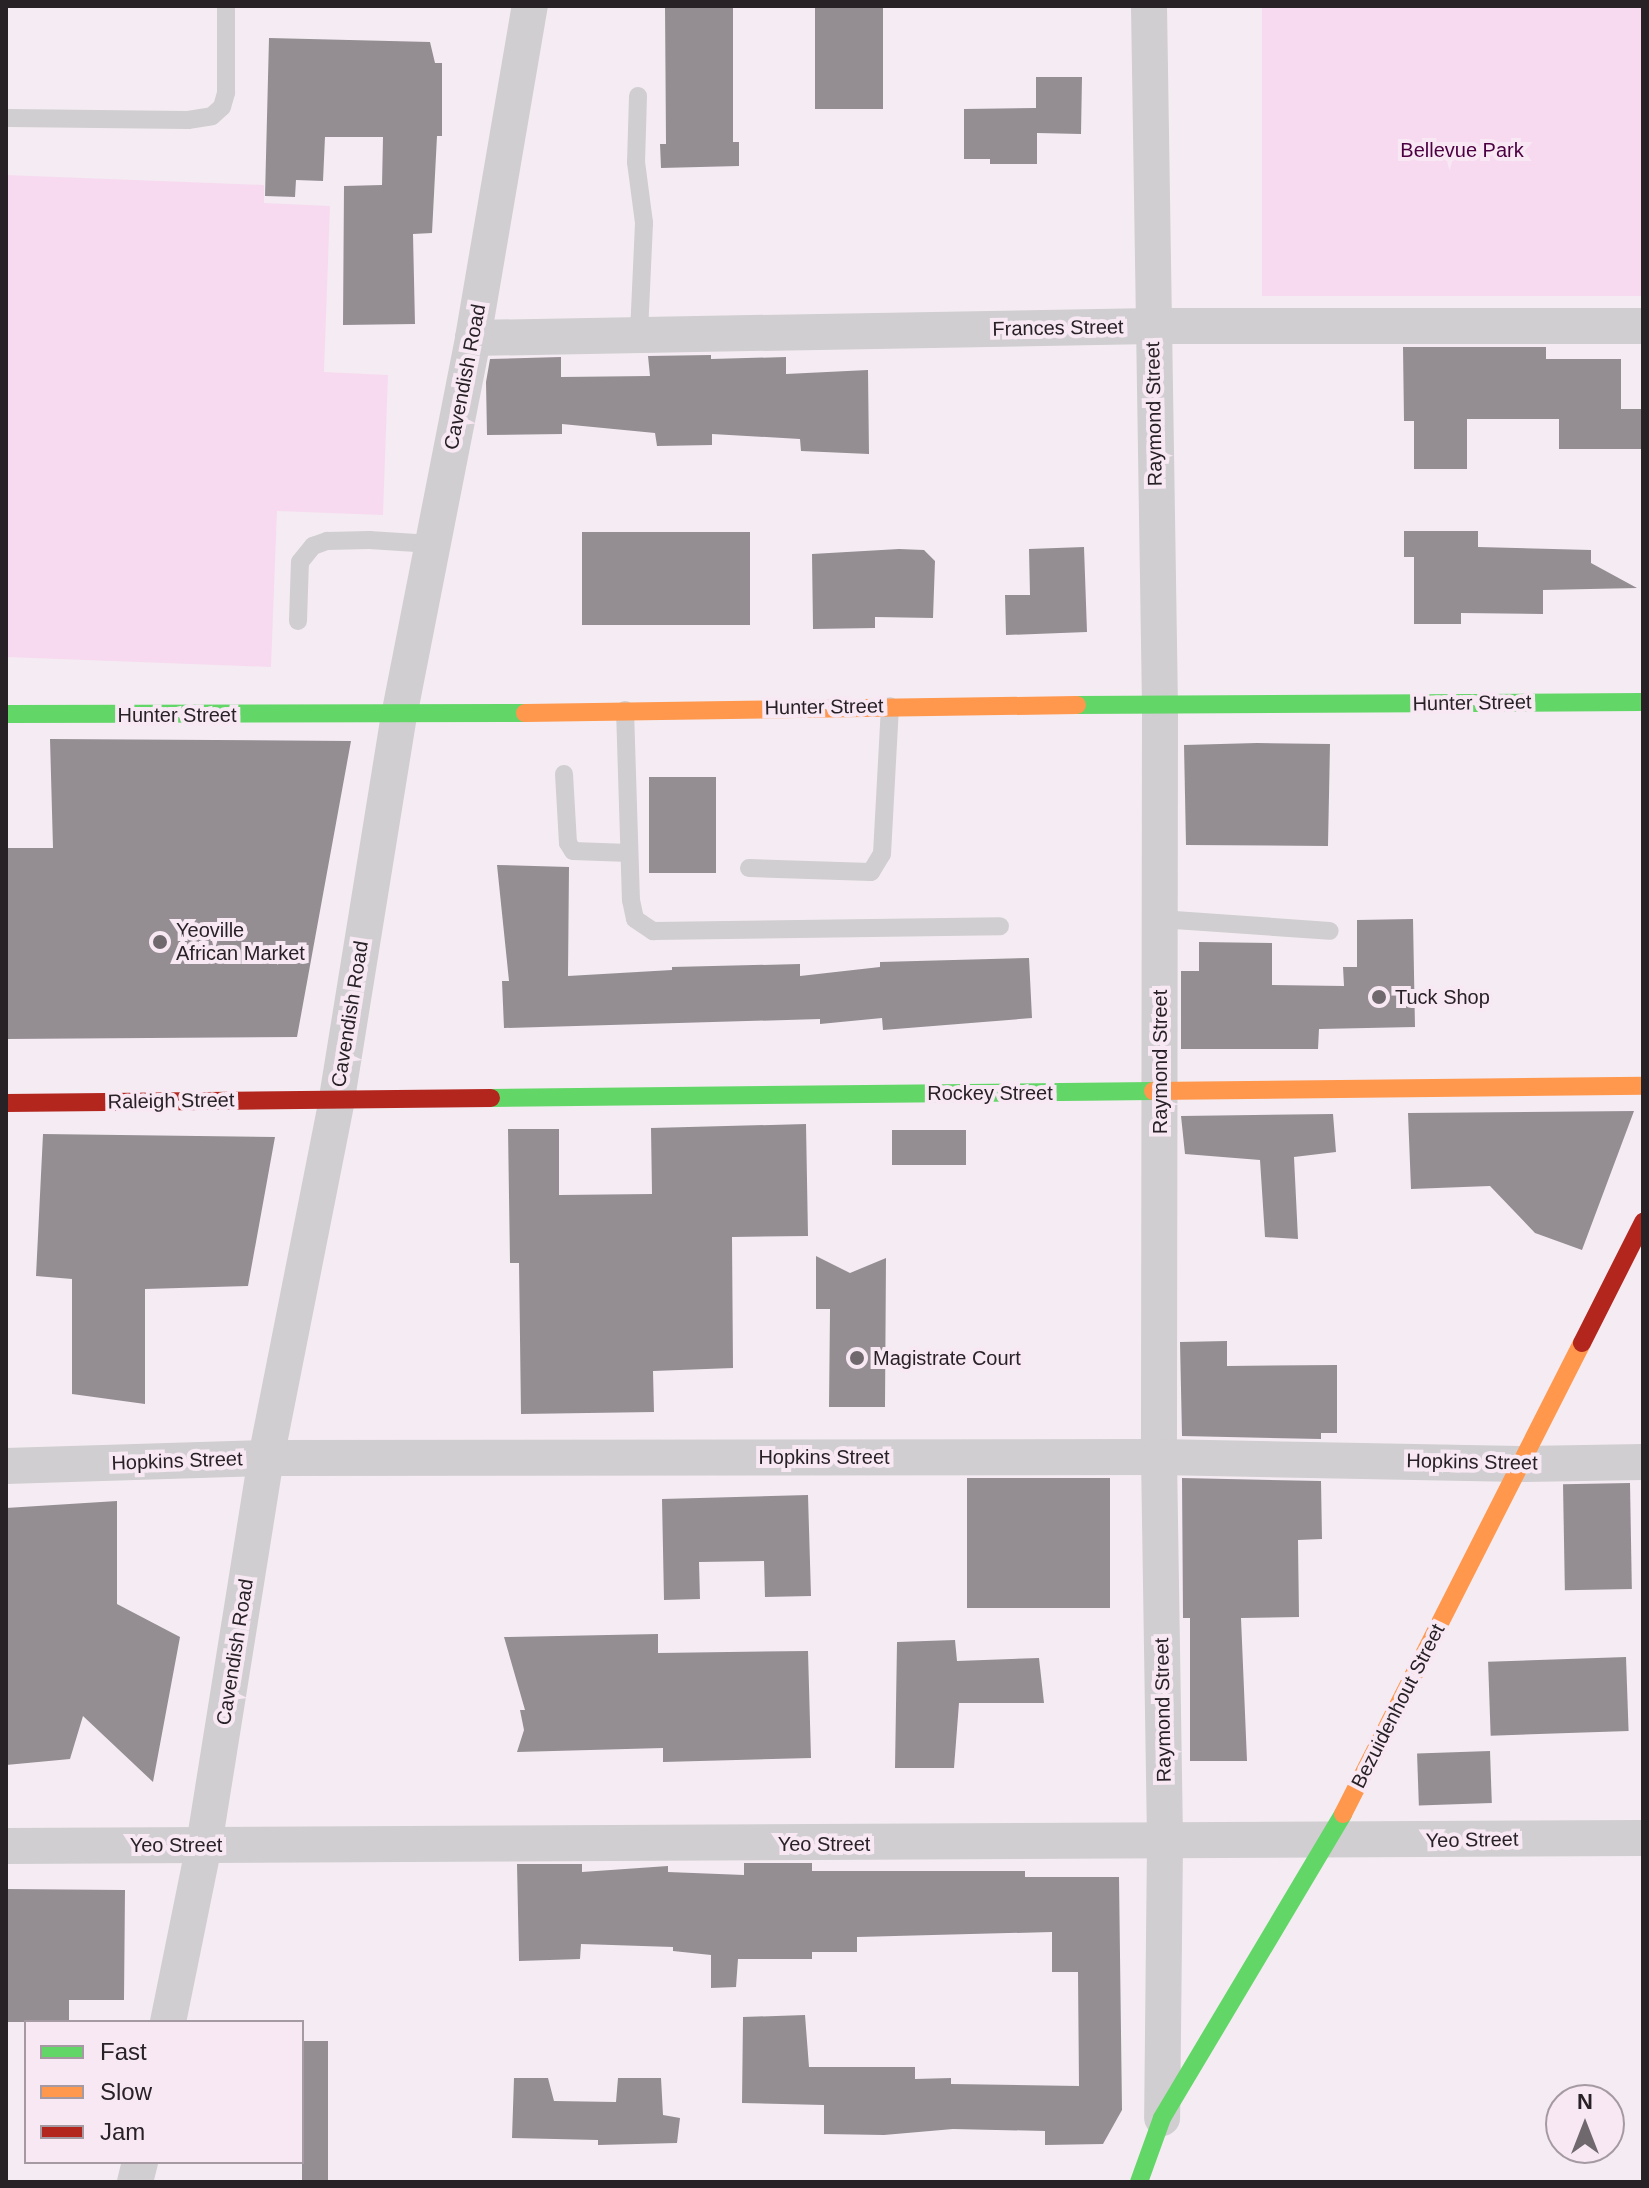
<!DOCTYPE html>
<html>
<head>
<meta charset="utf-8">
<style>
	body { margin:0 }
	#map { position:relative; width:1649px; height:2188px; overflow:hidden; background:#f4ecf2; font-family:Helvetica,sans-serif }
	div>[style] { position:absolute }
	[style*='--x'] { left:calc(var(--x)*1px); top:calc(var(--y)*1px); width:calc(var(--w)*1px); rotate:calc(var(--a)*1deg) }
	.green>* { inset:0; background:#f7daf0; transform-origin:0 0 }
	.building>* { inset:0; background:#948e93; transform-origin:0 0 }
	.lane>* { height:18px; margin:-9px; padding:0 9px; transform-origin:9px; border-radius:9px; background:#d0ced0 }
	.street>* { height:36px; margin:-18px; padding:0 18px; transform-origin:18px; border-radius:18px; background:#d0ced0 }
	.fast>* { height:18px; margin:-9px; padding:0 9px; transform-origin:9px; border-radius:9px; background:#63d668 }
	.slow>* { height:18px; margin:-9px; padding:0 9px; transform-origin:9px; border-radius:9px; background:#ff974d }
	.jam>* { height:18px; margin:-9px; padding:0 9px; transform-origin:9px; border-radius:9px; background:#b3261e }
	.dots>* { width:22px; height:22px; translate:-50% -50%; box-sizing:border-box; border:4px solid #f8e8f4; border-radius:50% }
	span { translate:-50% -50%; white-space:nowrap; text-align:center; line-height:1.15; -webkit-text-stroke:8px #f8e8f4; paint-order:stroke }
	.park-label { font-size:20px; color:#4c0042 }
	.street-label { font-size:20px; color:#282227 }
	.poi-label { font-size:20px; color:#282227 }
	.left { translate:0 -50%; text-align:left }
	.frame { position:absolute; inset:0; border:8px solid #282227; pointer-events:none }
	.legend { position:absolute; left:24px; top:2020px; width:280px; height:144px; box-sizing:border-box; background:#f8e8f4; border:2px solid #a599a2; margin:0; padding:10px 14px; list-style:none; font-size:24px; color:#282227 }
	.legend li { display:flex; align-items:center; gap:16px; height:40px }
	.legend b { width:40px; border:2px solid #a599a2 }
	.north { position:absolute; left:1545px; top:2084px; width:80px; height:80px; box-sizing:border-box; background:#f8e8f4; border:2px solid #a599a2; border-radius:50%; rotate:0deg; font-size:22px; font-weight:700; line-height:32px; text-align:center; color:#282227 }
	.north::after { content:''; display:block; margin:auto; width:28px; height:36px; background:#6f696e; clip-path:polygon(50% 0,100% 100%,50% 72%,0 100%) }
</style>
</head>
<body>
<div id="map">
	<div class="green">
		<div style="left:1262px;top:6px;width:381px;height:290px"></div>
		<div style="clip-path:polygon(6px 175px,264px 185px,264px 203px,330px 206px,324px 372px,388px 375px,383px 515px,277px 511px,271px 667px,6px 657px)"></div>
	</div>
	<div class="building">
		<div style="clip-path:polygon(665px 6px,733px 6px,733px 142px,739px 142px,739px 166px,661px 168px,660px 144px,666px 144px)"></div>
		<div style="left:815px;top:6px;width:68px;height:103px"></div>
		<div style="clip-path:polygon(269px 38px,430px 42px,435px 63px,442px 63px,442px 136px,437px 136px,432px 233px,413px 234px,415px 324px,343px 325px,344px 186px,382px 185px,383px 137px,325px 137px,323px 181px,296px 180px,295px 197px,265px 196px)"></div>
		<div style="clip-path:polygon(1036px 77px,1082px 77px,1081px 134px,1037px 133px,1037px 164px,990px 164px,990px 159px,964px 159px,964px 109px,1036px 108px)"></div>
		<div style="clip-path:polygon(1403px 347px,1546px 347px,1546px 359px,1621px 359px,1621px 409px,1643px 409px,1643px 449px,1559px 449px,1559px 419px,1467px 419px,1467px 469px,1414px 469px,1414px 421px,1404px 421px)"></div>
		<div style="clip-path:polygon(711px 355px,711px 359px,786px 357px,786px 374px,868px 370px,869px 454px,801px 451px,800px 439px,712px 434px,712px 445px,657px 446px,655px 433px,562px 424px,562px 434px,487px 435px,486px 382px,490px 359px,561px 357px,561px 377px,650px 376px,648px 356px)"></div>
		<div style="clip-path:polygon(1404px 531px,1478px 531px,1478px 547px,1591px 550px,1591px 563px,1637px 588px,1543px 590px,1543px 614px,1461px 613px,1461px 624px,1414px 624px,1414px 557px,1404px 557px)"></div>
		<div style="left:582px;top:532px;width:168px;height:93px"></div>
		<div style="clip-path:polygon(1084px 547px,1087px 632px,1006px 635px,1005px 595px,1030px 595px,1029px 549px)"></div>
		<div style="clip-path:polygon(899px 549px,924px 550px,935px 561px,933px 618px,875px 617px,875px 628px,813px 629px,812px 554px)"></div>
		<div style="clip-path:polygon(50px 739px,351px 741px,297px 1037px,6px 1039px,6px 848px,53px 848px)"></div>
		<div style="clip-path:polygon(1257px 743px,1330px 744px,1328px 846px,1186px 845px,1184px 745px)"></div>
		<div style="left:649px;top:777px;width:67px;height:96px"></div>
		<div style="clip-path:polygon(497px 865px,569px 867px,568px 976px,672px 970px,672px 967px,800px 964px,800px 976px,880px 967px,880px 962px,1029px 958px,1032px 1018px,883px 1030px,882px 1018px,820px 1024px,820px 1019px,504px 1028px,502px 981px,509px 981px)"></div>
		<div style="clip-path:polygon(1413px 919px,1415px 1027px,1319px 1029px,1318px 1049px,1181px 1049px,1181px 971px,1199px 971px,1199px 942px,1272px 943px,1272px 985px,1344px 986px,1343px 967px,1357px 967px,1357px 920px)"></div>
		<div style="clip-path:polygon(1634px 1111px,1582px 1250px,1535px 1233px,1490px 1186px,1411px 1189px,1408px 1113px)"></div>
		<div style="clip-path:polygon(1333px 1114px,1336px 1152px,1294px 1157px,1298px 1239px,1265px 1237px,1260px 1160px,1185px 1154px,1181px 1116px)"></div>
		<div style="clip-path:polygon(806px 1124px,808px 1236px,732px 1237px,733px 1368px,653px 1371px,654px 1412px,521px 1414px,519px 1263px,510px 1263px,508px 1129px,559px 1129px,559px 1195px,652px 1194px,651px 1128px)"></div>
		<div style="left:892px;top:1130px;width:74px;height:35px"></div>
		<div style="clip-path:polygon(43px 1134px,275px 1137px,248px 1286px,145px 1289px,145px 1404px,72px 1394px,72px 1279px,36px 1276px)"></div>
		<div style="clip-path:polygon(816px 1256px,850px 1273px,886px 1258px,885px 1407px,829px 1407px,830px 1309px,816px 1309px)"></div>
		<div style="clip-path:polygon(1227px 1341px,1227px 1366px,1337px 1365px,1337px 1433px,1321px 1433px,1321px 1439px,1182px 1436px,1180px 1342px)"></div>
		<div style="left:967px;top:1478px;width:143px;height:130px"></div>
		<div style="clip-path:polygon(1182px 1478px,1321px 1481px,1322px 1539px,1298px 1540px,1299px 1617px,1241px 1618px,1247px 1761px,1190px 1761px,1190px 1618px,1183px 1618px)"></div>
		<div style="left:1630px;top:1483px;width:106px;height:67px;rotate:89deg"></div>
		<div style="clip-path:polygon(808px 1495px,811px 1596px,765px 1597px,764px 1561px,699px 1562px,700px 1599px,664px 1600px,662px 1499px)"></div>
		<div style="clip-path:polygon(117px 1501px,117px 1604px,180px 1637px,153px 1782px,83px 1716px,70px 1759px,6px 1765px,6px 1508px)"></div>
		<div style="clip-path:polygon(658px 1634px,658px 1653px,808px 1651px,811px 1758px,663px 1762px,663px 1748px,517px 1752px,524px 1730px,520px 1710px,525px 1710px,504px 1637px)"></div>
		<div style="clip-path:polygon(955px 1640px,957px 1661px,1039px 1658px,1044px 1703px,959px 1703px,954px 1768px,895px 1768px,897px 1642px)"></div>
		<div style="left:1626px;top:1657px;width:74px;height:138px;rotate:88deg"></div>
		<div style="left:1490px;top:1751px;width:52px;height:73px;rotate:88deg"></div>
		<div style="clip-path:polygon(744px 1863px,812px 1863px,812px 1871px,1025px 1871px,1025px 1877px,1119px 1877px,1122px 2110px,1103px 2144px,1045px 2145px,1045px 2131px,953px 2129px,884px 2135px,824px 2134px,824px 2105px,742px 2103px,743px 2017px,805px 2015px,809px 2067px,915px 2067px,915px 2079px,951px 2078px,951px 2084px,1079px 2086px,1078px 1972px,1052px 1972px,1052px 1932px,857px 1937px,857px 1952px,812px 1952px,812px 1959px,738px 1959px,736px 1987px,711px 1988px,711px 1955px,673px 1951px,673px 1947px,581px 1944px,580px 1959px,519px 1961px,517px 1864px,582px 1864px,582px 1872px,668px 1866px,668px 1872px,744px 1875px)"></div>
		<div style="clip-path:polygon(6px 1889px,125px 1890px,124px 2000px,69px 2000px,69px 2022px,6px 2022px)"></div>
		<div style="left:302px;top:2041px;width:26px;height:139px"></div>
		<div style="clip-path:polygon(514px 2078px,548px 2078px,554px 2101px,616px 2102px,618px 2078px,661px 2078px,663px 2115px,680px 2118px,677px 2143px,598px 2145px,598px 2140px,512px 2138px)"></div>
	</div>
	<div class="lane">
		<div style="--x:638;--y:96;--w:66;--a:91.7"></div>
		<div style="--x:636;--y:162;--w:62;--a:82.5"></div>
		<div style="--x:644;--y:223;--w:112;--a:92.6"></div>
		<div style="--x:8;--y:118;--w:180;--a:0.6"></div>
		<div style="--x:188;--y:120;--w:24;--a:-9"></div>
		<div style="--x:212;--y:116;--w:13;--a:-42"></div>
		<div style="--x:222;--y:107;--w:15;--a:-74"></div>
		<div style="--x:226;--y:93;--w:87;--a:-90"></div>
		<div style="--x:298;--y:621;--w:59;--a:-88.1"></div>
		<div style="--x:300;--y:562;--w:21;--a:-51"></div>
		<div style="--x:313;--y:546;--w:15;--a:-20"></div>
		<div style="--x:327;--y:541;--w:42;--a:-1.4"></div>
		<div style="--x:369;--y:540;--w:63;--a:3.6"></div>
		<div style="--x:625;--y:710;--w:190;--a:88.2"></div>
		<div style="--x:631;--y:900;--w:19;--a:78"></div>
		<div style="--x:635;--y:919;--w:22;--a:34"></div>
		<div style="--x:653;--y:931;--w:347;--a:-0.8"></div>
		<div style="--x:564;--y:774;--w:69;--a:86.7"></div>
		<div style="--x:568;--y:843;--w:9;--a:58"></div>
		<div style="--x:573;--y:851;--w:56;--a:2"></div>
		<div style="--x:749;--y:868;--w:122;--a:1.9"></div>
		<div style="--x:871;--y:872;--w:21;--a:-59"></div>
		<div style="--x:882;--y:854;--w:148;--a:-86.9"></div>
		<div style="--x:1160;--y:919;--w:170;--a:4"></div>
	</div>
	<div class="street">
		<div style="--x:1149;--y:6;--w:699;--a:89.1"></div>
		<div style="--x:1160;--y:705;--w:752;--a:90.08"></div>
		<div style="--x:1159;--y:1457;--w:386;--a:89.1"></div>
		<div style="--x:1165;--y:1843;--w:275;--a:90.6"></div>
		<div style="--x:473;--y:338;--w:680;--a:-1.01"></div>
		<div style="--x:1153;--y:326;--w:490;--a:0"></div>
		<div style="--x:6;--y:1466;--w:260;--a:-1.8"></div>
		<div style="--x:266;--y:1458;--w:893;--a:-0.06"></div>
		<div style="--x:1159;--y:1457;--w:361;--a:1.1"></div>
		<div style="--x:1520;--y:1464;--w:123;--a:-0.9"></div>
		<div style="--x:6;--y:1846;--w:1637;--a:-0.28"></div>
		<div style="--x:168;--y:2022;--w:181;--a:-78.5"></div>
		<div style="--x:204;--y:1845;--w:392;--a:-80.9"></div>
		<div style="--x:266;--y:1458;--w:367;--a:-78.8"></div>
		<div style="--x:337;--y:1098;--w:387;--a:-80.8"></div>
		<div style="--x:399;--y:716;--w:385;--a:-78.9"></div>
		<div style="--x:473;--y:338;--w:337;--a:-80.3"></div>
		<div style="--x:135;--y:2182;--w:21;--a:-76"></div>
	</div>
	<div class="fast">
		<div style="--x:1077;--y:705;--w:566;--a:-0.3"></div>
		<div style="--x:6;--y:714;--w:519;--a:-0.11"></div>
		<div style="--x:491;--y:1098;--w:662;--a:-0.61"></div>
		<div style="--x:1139;--y:2182;--w:68;--a:-70.2"></div>
		<div style="--x:1162;--y:2118;--w:354;--a:-59.2"></div>
	</div>
	<div class="slow">
		<div style="--x:525;--y:713;--w:552;--a:-0.83"></div>
		<div style="--x:1153;--y:1091;--w:490;--a:-0.6"></div>
		<div style="--x:1343;--y:1814;--w:528;--a:-63.1"></div>
	</div>
	<div class="jam">
		<div style="--x:6;--y:1103;--w:485;--a:-0.6"></div>
		<div style="--x:1582;--y:1343;--w:136;--a:-63.2"></div>
	</div>
	<div class="dots">
		<div style="left:160px;top:942px;background:#6f696e"></div>
		<div style="left:1379px;top:997px;background:#6f696e"></div>
		<div style="left:857px;top:1358px;background:#6f696e"></div>
	</div>
	<div class="park-label">
		<span style="left:1462px;top:150px">Bellevue Park</span>
	</div>
	<div class="street-label">
		<span style="left:1058px;top:328px;rotate:-1deg">Frances Street</span>
		<span style="left:465px;top:377px;rotate:-79deg">Cavendish Road</span>
		<span style="left:1154px;top:414px;rotate:-91deg">Raymond Street</span>
		<span style="left:1472px;top:703px;rotate:-1deg">Hunter Street</span>
		<span style="left:824px;top:707px;rotate:-1deg">Hunter Street</span>
		<span style="left:177px;top:715px">Hunter Street</span>
		<span style="left:350px;top:1014px;rotate:-81deg">Cavendish Road</span>
		<span style="left:1160px;top:1062px;rotate:-90deg">Raymond Street</span>
		<span style="left:990px;top:1093px">Rockey Street</span>
		<span style="left:171px;top:1101px;rotate:-1deg">Raleigh Street</span>
		<span style="left:824px;top:1457px">Hopkins Street</span>
		<span style="left:177px;top:1461px;rotate:-2deg">Hopkins Street</span>
		<span style="left:1472px;top:1462px;rotate:1deg">Hopkins Street</span>
		<span style="left:235px;top:1652px;rotate:-81deg">Cavendish Road</span>
		<span style="left:1398px;top:1706px;rotate:-63deg">Bezuidenhout Street</span>
		<span style="left:1163px;top:1710px;rotate:-91deg">Raymond Street</span>
		<span style="left:1472px;top:1840px;rotate:-1deg">Yeo Street</span>
		<span style="left:824px;top:1844px">Yeo Street</span>
		<span style="left:176px;top:1845px">Yeo Street</span>
	</div>
	<div class="poi-label">
		<span class="left" style="left:176px;top:942px">Yeoville<br>African Market</span>
		<span class="left" style="left:1395px;top:997px">Tuck Shop</span>
		<span class="left" style="left:873px;top:1358px">Magistrate Court</span>
	</div>
	<div class="frame"></div>
	<ul class="legend">
	<li><b style="height:10px;background:#63d668"></b>Fast</li>
	<li><b style="height:10px;background:#ff974d"></b>Slow</li>
	<li><b style="height:10px;background:#b3261e"></b>Jam</li>
	</ul>
	<div class="north">N</div>
</div>
</body>
</html>
